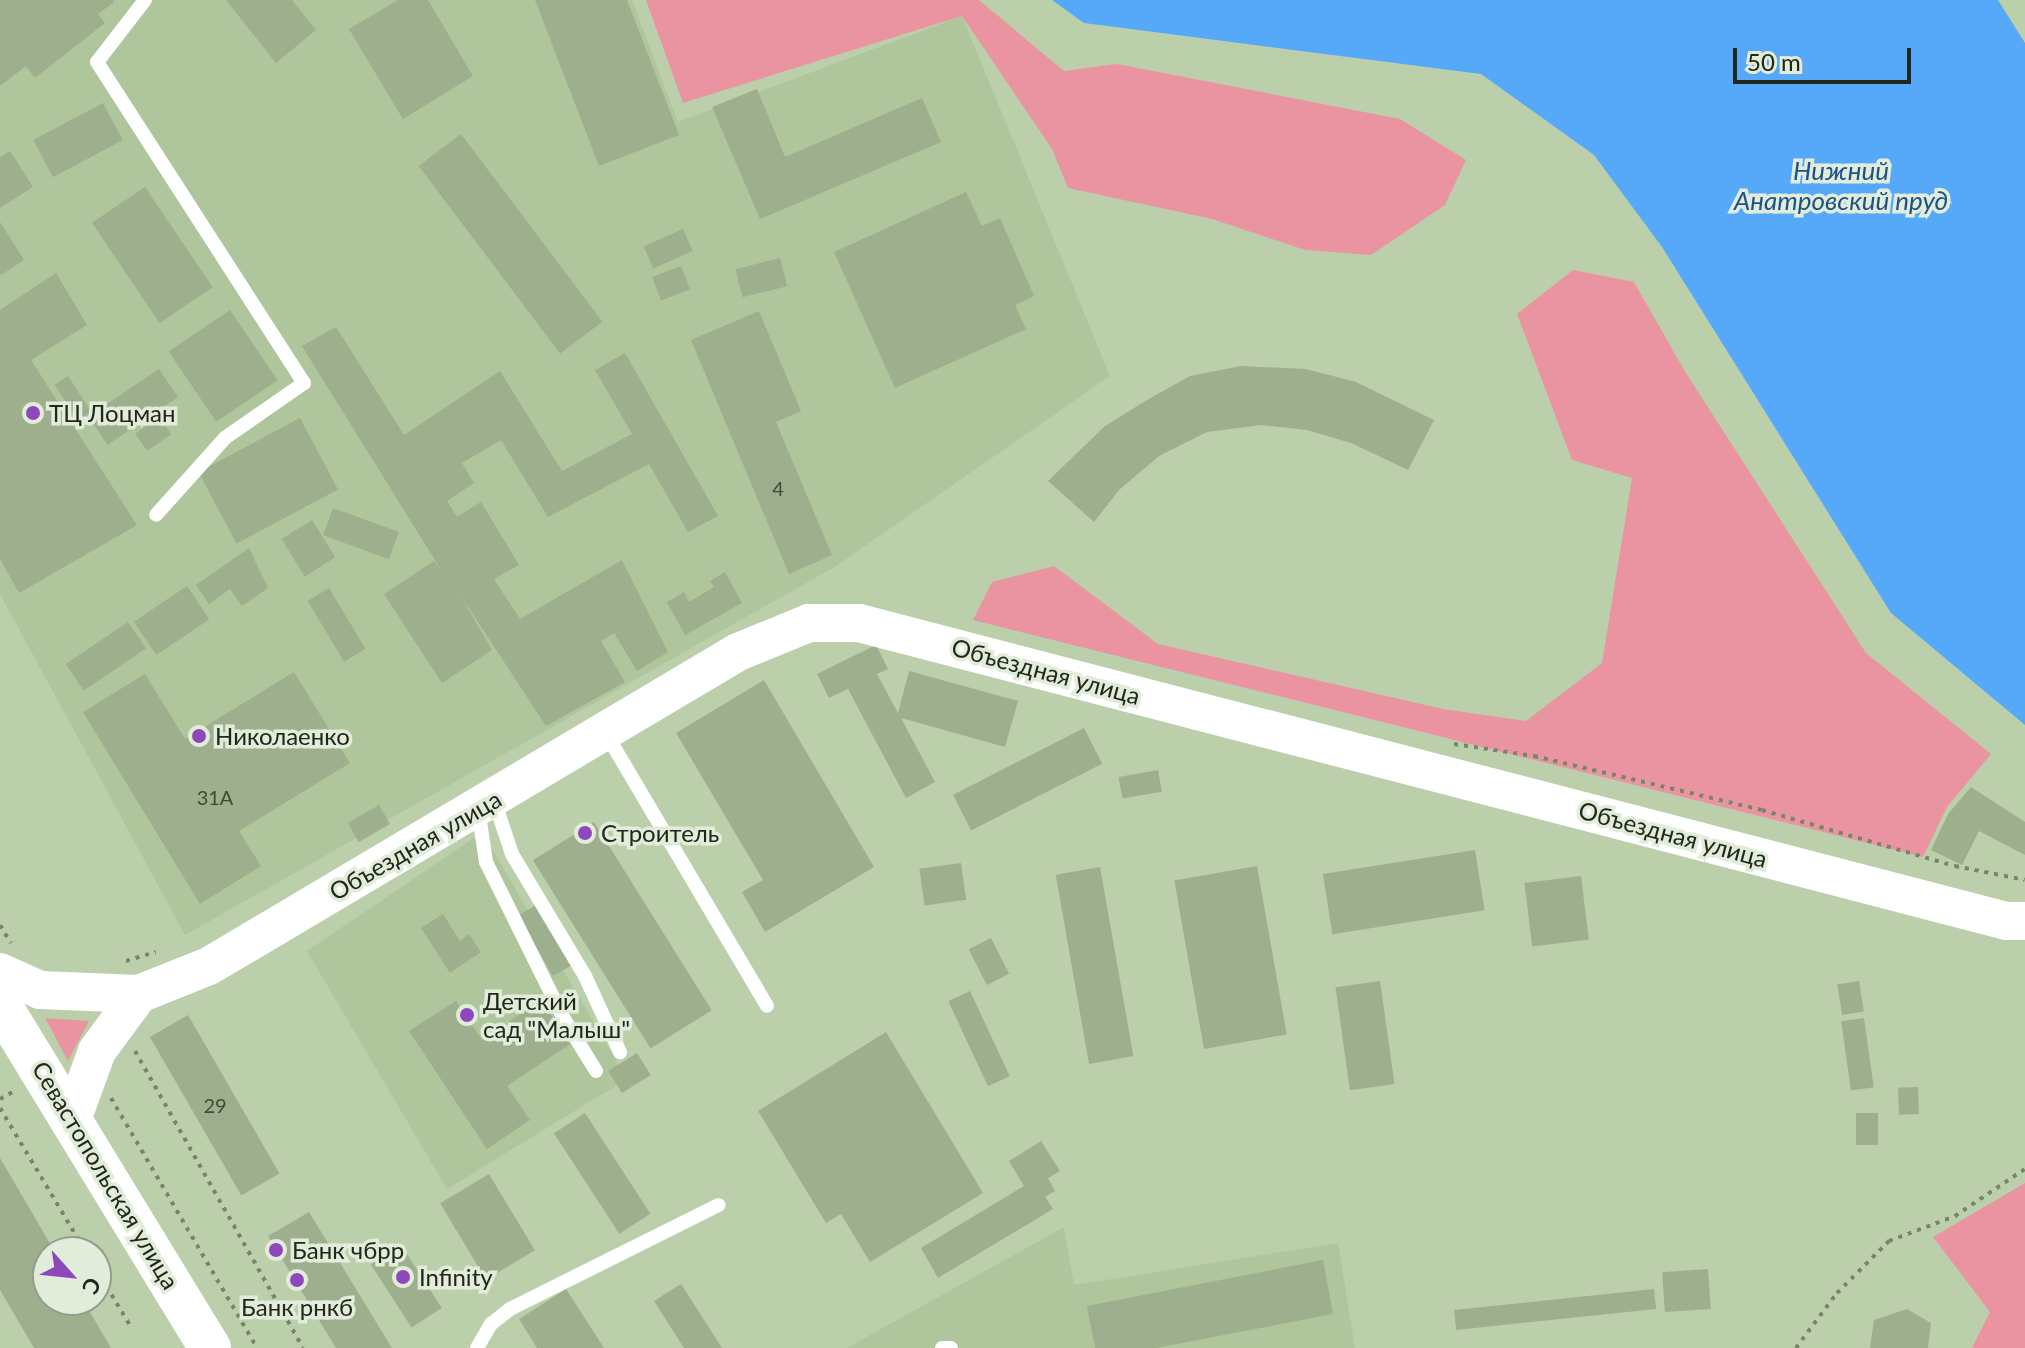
<!DOCTYPE html>
<html>
<head>
<meta charset="utf-8">
<style>
	body { margin:0 }
	#map { position:relative; width:2025px; height:1348px; overflow:hidden; background:#bccfab; font-family:Lato,sans-serif }
	div>[style] { position:absolute }
	[style*='--x'] { left:calc(var(--x)*1px); top:calc(var(--y)*1px); width:calc(var(--w)*1px); rotate:calc(var(--a)*1deg) }
	.built>* { inset:0; background:#afc59b }
	.green>* { inset:0; background:#e994a0 }
	.water>* { inset:0; background:#56a8f9 }
	.building>* { inset:0; background:#9daf8d; transform-origin:0 0 }
	.path>* { height:4px; margin-top:-2px; transform-origin:0; background:repeating-linear-gradient(90deg,#78856b 0 4px,transparent 0 10px) }
	.lane>* { height:14px; margin:-7px; padding:0 7px; transform-origin:7px; border-radius:7px; background:#fff }
	.secondary>* { height:38px; margin:-19px; padding:0 19px; transform-origin:19px; border-radius:19px; background:#fff }
	.primary>* { height:42px; margin:-21px; padding:0 21px; transform-origin:21px; border-radius:21px; background:#fff }
	.dots>* { width:22px; height:22px; translate:-50% -50%; box-sizing:border-box; border:4px solid #e2ecda; border-radius:50% }
	span { translate:-50% -50%; white-space:nowrap; text-align:center; line-height:1.15; -webkit-text-stroke:7px #e2ecda; paint-order:stroke }
	.number-label { font-size:20px; color:#404a37 }
	.number-label span { -webkit-text-stroke-width:0 }
	.poi-label { font-size:24px; color:#21281a }
	.left { translate:0 -50%; text-align:left }
	.street-label { font-size:24px; color:#21281a }
	.water-label { font-size:26px; color:#1b5388; font-style:italic }
	.north { position:absolute; left:32px; top:1236px; width:80px; height:80px; box-sizing:border-box; background:#e2ecda; border:2px solid #959e8d; border-radius:50%; rotate:117deg; font-size:22px; font-weight:700; line-height:32px; text-align:center; color:#21281a }
	.north::after { content:''; display:block; margin:auto; width:28px; height:36px; background:#8f48bb; clip-path:polygon(50% 0,100% 100%,50% 72%,0 100%) }
	.scale { position:absolute; left:1733px; top:48px; width:178px; height:36px; box-sizing:border-box; border:4px solid #21281a; border-top:0; padding-left:10px; font-size:24px; line-height:28px; white-space:nowrap; color:#21281a; -webkit-text-stroke:6px #e2ecda; paint-order:stroke }
</style>
</head>
<body>
<div id="map">
	<div class="built">
		<div style="clip-path:polygon(0 0,632px 0,678px 122px,962px 16px,1110px 376px,836px 566px,185px 935px,0 594px)"></div>
		<div style="clip-path:polygon(474px 838px,492px 849px,627px 1079px,447px 1189px,307px 951px)"></div>
		<div style="clip-path:polygon(1064px 1227px,1074px 1285px,1338px 1243px,1355px 1348px,847px 1348px)"></div>
	</div>
	<div class="green">
		<div style="clip-path:polygon(646px 0,979px 0,1064px 71px,1117px 64px,1400px 119px,1466px 160px,1445px 205px,1371px 255px,1305px 250px,1212px 219px,1068px 188px,1052px 149px,962px 16px,683px 103px)"></div>
		<div style="clip-path:polygon(1573px 270px,1634px 282px,1684px 370px,1866px 653px,1991px 754px,1947px 807px,1923px 857px,973px 620px,992px 582px,1054px 566px,1158px 644px,1443px 709px,1526px 721px,1602px 663px,1632px 478px,1572px 460px,1517px 314px)"></div>
		<div style="clip-path:polygon(45px 1018px,89px 1021px,68px 1061px)"></div>
		<div style="clip-path:polygon(2025px 1183px,2025px 1348px,1972px 1348px,1990px 1312px,1933px 1237px)"></div>
	</div>
	<div class="water">
		<div style="clip-path:polygon(1052px 0,1998px 0,2025px 43px,2025px 725px,1891px 613px,1662px 247px,1594px 155px,1481px 74px,1084px 23px)"></div>
	</div>
	<div class="building">
		<div style="clip-path:polygon(0 0,113px 0,114px 2px,98px 14px,105px 23px,35px 78px,26px 66px,0 86px)"></div>
		<div style="clip-path:polygon(226px 0,292px 0,316px 30px,276px 63px)"></div>
		<div style="clip-path:polygon(398px 0,428px 0,473px 76px,403px 119px,349px 29px)"></div>
		<div style="clip-path:polygon(535px 0,627px 0,679px 135px,599px 166px)"></div>
		<div style="clip-path:polygon(757px 89px,785px 157px,922px 98px,941px 142px,760px 219px,712px 107px)"></div>
		<div style="left:103px;top:103px;width:42px;height:79px;rotate:62deg"></div>
		<div style="left:461px;top:134px;width:235px;height:53px;rotate:53deg"></div>
		<div style="clip-path:polygon(10px 151px,33px 187px,0 208px,0 157px)"></div>
		<div style="left:145px;top:187px;width:121px;height:64px;rotate:56deg"></div>
		<div style="clip-path:polygon(966px 192px,982px 226px,1000px 218px,1034px 296px,1015px 305px,1026px 329px,895px 388px,834px 252px)"></div>
		<div style="clip-path:polygon(0 222px,24px 260px,1px 275px,0 273px)"></div>
		<div style="left:683px;top:229px;width:24px;height:43px;rotate:66deg"></div>
		<div style="left:780px;top:258px;width:29px;height:46px;rotate:76deg"></div>
		<div style="left:681px;top:266px;width:25px;height:31px;rotate:69deg"></div>
		<div style="clip-path:polygon(56px 273px,87px 325px,31px 360px,137px 525px,19px 593px,0 559px,0 310px)"></div>
		<div style="left:230px;top:310px;width:85px;height:74px;rotate:56deg"></div>
		<div style="clip-path:polygon(759px 311px,801px 411px,776px 422px,832px 555px,789px 574px,691px 340px)"></div>
		<div style="clip-path:polygon(336px 327px,404px 435px,500px 371px,562px 471px,632px 434px,595px 370px,625px 353px,718px 516px,688px 532px,649px 464px,548px 517px,501px 440px,462px 463px,474px 483px,447px 501px,457px 517px,481px 502px,519px 565px,494px 579px,520px 619px,622px 560px,668px 652px,637px 671px,614px 633px,601px 641px,625px 682px,546px 726px,459px 593px,492px 650px,442px 683px,384px 594px,434px 561px,443px 573px,302px 346px)"></div>
		<div style="clip-path:polygon(1241px 366px,1306px 369px,1356px 382px,1434px 420px,1408px 470px,1351px 443px,1307px 430px,1261px 425px,1207px 432px,1159px 456px,1119px 490px,1094px 522px,1048px 481px,1105px 426px,1147px 400px,1190px 376px)"></div>
		<div style="left:159px;top:369px;width:34px;height:85px;rotate:56deg"></div>
		<div style="left:68px;top:376px;width:43px;height:16px;rotate:57deg"></div>
		<div style="left:159px;top:417px;width:21px;height:29px;rotate:55deg"></div>
		<div style="left:300px;top:418px;width:81px;height:115px;rotate:62deg"></div>
		<div style="left:333px;top:508px;width:70px;height:29px;rotate:20deg"></div>
		<div style="left:312px;top:520px;width:44px;height:36px;rotate:58deg"></div>
		<div style="clip-path:polygon(249px 548px,268px 588px,242px 606px,230px 589px,209px 604px,196px 585px)"></div>
		<div style="clip-path:polygon(725px 572px,742px 603px,685px 635px,667px 602px,684px 592px,689px 602px,714px 587px,710px 581px)"></div>
		<div style="left:187px;top:586px;width:40px;height:64px;rotate:56deg"></div>
		<div style="left:329px;top:588px;width:71px;height:25px;rotate:59deg"></div>
		<div style="left:128px;top:622px;width:32px;height:75px;rotate:56deg"></div>
		<div style="clip-path:polygon(876px 645px,888px 669px,877px 674px,898px 713px,909px 671px,1018px 701px,1005px 747px,901px 718px,935px 782px,906px 798px,848px 689px,829px 698px,817px 674px)"></div>
		<div style="clip-path:polygon(294px 672px,350px 763px,239px 831px,261px 866px,200px 904px,83px 712px,145px 674px,185px 739px)"></div>
		<div style="clip-path:polygon(764px 680px,874px 867px,765px 932px,742px 892px,763px 880px,676px 733px)"></div>
		<div style="left:1084px;top:728px;width:40px;height:147px;rotate:63deg"></div>
		<div style="left:1158px;top:770px;width:22px;height:40px;rotate:80deg"></div>
		<div style="clip-path:polygon(1971px 787px,2025px 822px,2025px 855px,1979px 831px,1962px 865px,1931px 850px,1948px 814px)"></div>
		<div style="left:379px;top:805px;width:22px;height:36px;rotate:60deg"></div>
		<div style="left:594px;top:822px;width:222px;height:72px;rotate:58deg"></div>
		<div style="left:1475px;top:850px;width:61px;height:154px;rotate:81deg"></div>
		<div style="left:961px;top:863px;width:37px;height:42px;rotate:82deg"></div>
		<div style="left:1257px;top:866px;width:171px;height:84px;rotate:80deg"></div>
		<div style="left:1100px;top:867px;width:192px;height:45px;rotate:80deg"></div>
		<div style="left:1581px;top:876px;width:64px;height:57px;rotate:83deg"></div>
		<div style="left:538px;top:904px;width:70px;height:23px;rotate:60deg"></div>
		<div style="clip-path:polygon(443px 914px,460px 941px,469px 934px,481px 952px,450px 973px,421px 928px)"></div>
		<div style="left:991px;top:938px;width:40px;height:25px;rotate:63deg"></div>
		<div style="left:1380px;top:981px;width:104px;height:45px;rotate:82deg"></div>
		<div style="left:1859px;top:981px;width:31px;height:22px;rotate:81deg"></div>
		<div style="left:970px;top:991px;width:94px;height:24px;rotate:65deg"></div>
		<div style="clip-path:polygon(541px 1000px,570px 1044px,507px 1086px,530px 1120px,487px 1149px,409px 1031px,456px 1001px,482px 1040px)"></div>
		<div style="left:188px;top:1015px;width:183px;height:44px;rotate:60deg"></div>
		<div style="left:1864px;top:1018px;width:70px;height:23px;rotate:82deg"></div>
		<div style="clip-path:polygon(886px 1032px,983px 1193px,870px 1262px,841px 1214px,826px 1223px,758px 1111px)"></div>
		<div style="left:637px;top:1053px;width:26px;height:34px;rotate:58deg"></div>
		<div style="left:1918px;top:1087px;width:27px;height:20px;rotate:88deg"></div>
		<div style="left:585px;top:1113px;width:120px;height:37px;rotate:57deg"></div>
		<div style="left:1856px;top:1113px;width:22px;height:32px"></div>
		<div style="clip-path:polygon(1041px 1141px,1060px 1171px,1048px 1178px,1055px 1191px,1045px 1197px,1053px 1209px,938px 1278px,921px 1248px,1024px 1186px,1009px 1161px)"></div>
		<div style="clip-path:polygon(0 1158px,55px 1252px,48px 1252px,48px 1300px,83px 1300px,111px 1348px,34px 1348px,0 1290px)"></div>
		<div style="left:489px;top:1174px;width:89px;height:57px;rotate:59deg"></div>
		<div style="clip-path:polygon(309px 1212px,392px 1348px,336px 1348px,268px 1236px)"></div>
		<div style="left:401px;top:1245px;width:75px;height:36px;rotate:57deg"></div>
		<div style="clip-path:polygon(1323px 1260px,1333px 1314px,1156px 1348px,1095px 1348px,1087px 1306px)"></div>
		<div style="left:1708px;top:1269px;width:40px;height:46px;rotate:86deg"></div>
		<div style="clip-path:polygon(681px 1284px,722px 1348px,684px 1348px,654px 1301px)"></div>
		<div style="clip-path:polygon(566px 1289px,604px 1348px,537px 1348px,519px 1319px)"></div>
		<div style="left:1654px;top:1289px;width:20px;height:201px;rotate:84deg"></div>
		<div style="clip-path:polygon(1907px 1309px,1931px 1323px,1928px 1348px,1870px 1348px,1874px 1320px)"></div>
	</div>
	<div class="path">
		<div style="--x:1454;--y:744;--w:81;--a:8.5"></div>
		<div style="--x:1534;--y:756;--w:234;--a:13.3"></div>
		<div style="--x:1762;--y:810;--w:201;--a:16.2"></div>
		<div style="--x:1955;--y:866;--w:71;--a:11.3"></div>
		<div style="--x:0;--y:925;--w:21;--a:59"></div>
		<div style="--x:126;--y:961;--w:31;--a:-17"></div>
		<div style="--x:135;--y:1051;--w:341;--a:60.5"></div>
		<div style="--x:111;--y:1098;--w:290;--a:59.7"></div>
		<div style="--x:0;--y:1099;--w:18;--a:-29"></div>
		<div style="--x:0;--y:1108;--w:168;--a:59.2"></div>
		<div style="--x:96;--y:1269;--w:68;--a:58.9"></div>
		<div style="--x:1796;--y:1348;--w:69;--a:-53.3"></div>
		<div style="--x:1837;--y:1293;--w:74;--a:-45"></div>
		<div style="--x:1889;--y:1241;--w:71;--a:-20.7"></div>
		<div style="--x:1955;--y:1216;--w:84;--a:-33.9"></div>
	</div>
	<div class="lane">
		<div style="--x:145;--y:0;--w:78;--a:127.7"></div>
		<div style="--x:97;--y:62;--w:382;--a:57.2"></div>
		<div style="--x:304;--y:383;--w:96;--a:145.2"></div>
		<div style="--x:225;--y:438;--w:103;--a:131.9"></div>
		<div style="--x:605;--y:732;--w:318;--a:59.4"></div>
		<div style="--x:494;--y:800;--w:57;--a:71.6"></div>
		<div style="--x:512;--y:854;--w:142;--a:59.1"></div>
		<div style="--x:585;--y:976;--w:84;--a:65.3"></div>
		<div style="--x:478;--y:809;--w:54;--a:81.4"></div>
		<div style="--x:486;--y:862;--w:175;--a:63.6"></div>
		<div style="--x:564;--y:1019;--w:61;--a:58.4"></div>
		<div style="--x:477;--y:1348;--w:28;--a:-60"></div>
		<div style="--x:491;--y:1324;--w:24;--a:-38"></div>
		<div style="--x:510;--y:1309;--w:233;--a:-26.5"></div>
		<div style="--x:942;--y:1348;--w:9;--a:0"></div>
	</div>
	<div class="secondary">
		<div style="--x:0;--y:972;--w:44;--a:24.2"></div>
		<div style="--x:40;--y:990;--w:99;--a:2.3"></div>
		<div style="--x:139;--y:994;--w:75;--a:-21.8"></div>
		<div style="--x:209;--y:966;--w:615;--a:-30.69"></div>
		<div style="--x:738;--y:652;--w:77;--a:-22.2"></div>
		<div style="--x:809;--y:623;--w:50;--a:0"></div>
		<div style="--x:859;--y:623;--w:1185;--a:14.56"></div>
		<div style="--x:2006;--y:921;--w:19;--a:0"></div>
		<div style="--x:73;--y:1117;--w:70;--a:-70"></div>
		<div style="--x:97;--y:1051;--w:71;--a:-53.6"></div>
	</div>
	<div class="primary">
		<div style="--x:0;--y:1004;--w:403;--a:58.6"></div>
	</div>
	<div class="dots">
		<div style="left:33px;top:413px;background:#8f48bb"></div>
		<div style="left:199px;top:736px;background:#8f48bb"></div>
		<div style="left:585px;top:833px;background:#8f48bb"></div>
		<div style="left:467px;top:1015px;background:#8f48bb"></div>
		<div style="left:276px;top:1250px;background:#8f48bb"></div>
		<div style="left:403px;top:1277px;background:#8f48bb"></div>
		<div style="left:297px;top:1280px;background:#8f48bb"></div>
	</div>
	<div class="number-label">
		<span style="left:778px;top:488px">4</span>
		<span style="left:215px;top:797px">31А</span>
		<span style="left:215px;top:1105px">29</span>
	</div>
	<div class="poi-label">
		<span class="left" style="left:49px;top:413px">ТЦ Лоцман</span>
		<span class="left" style="left:215px;top:736px">Николаенко</span>
		<span class="left" style="left:601px;top:833px">Строитель</span>
		<span class="left" style="left:483px;top:1015px">Детский<br>сад "Малыш"</span>
		<span class="left" style="left:292px;top:1250px">Банк чбрр</span>
		<span class="left" style="left:419px;top:1277px">Infinity</span>
		<span style="left:297px;top:1307px">Банк рнкб</span>
	</div>
	<div class="street-label">
		<span style="left:1046px;top:671px;rotate:15deg">Объездная улица</span>
		<span style="left:1673px;top:834px;rotate:15deg">Объездная улица</span>
		<span style="left:415px;top:845px;rotate:-30deg">Объездная улица</span>
		<span style="left:106px;top:1175px;rotate:59deg">Севастопольская улица</span>
	</div>
	<div class="water-label">
		<span style="left:1841px;top:186px">Нижний<br>Анатровский пруд</span>
	</div>
	<div class="north">С</div>
	<div class="scale">50 m</div>
</div>
</body>
</html>
